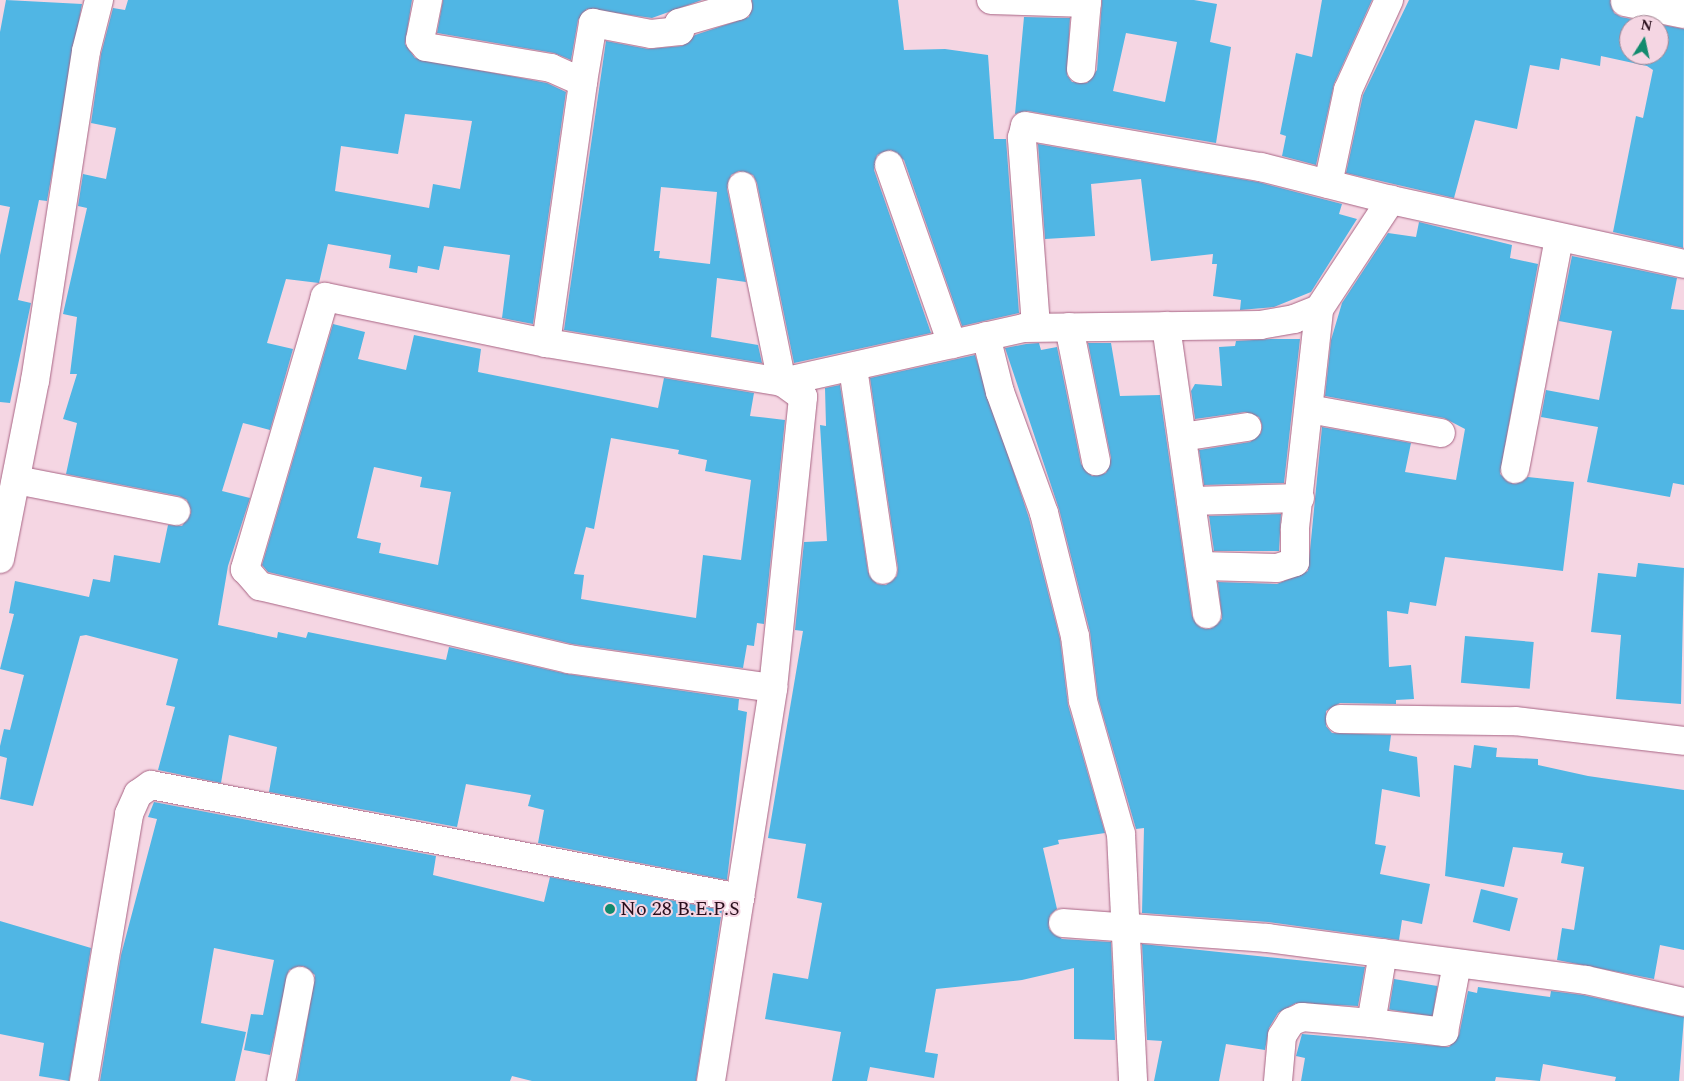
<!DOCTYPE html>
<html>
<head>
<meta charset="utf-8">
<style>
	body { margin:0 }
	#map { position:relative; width:1684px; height:1081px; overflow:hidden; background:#f5d6e3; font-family:Spectral,serif }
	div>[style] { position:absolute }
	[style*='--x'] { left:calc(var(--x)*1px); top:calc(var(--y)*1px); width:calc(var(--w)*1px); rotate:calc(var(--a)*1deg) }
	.building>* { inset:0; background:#50b6e4; transform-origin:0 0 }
	.roads { filter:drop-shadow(0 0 1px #a86484) drop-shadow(0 0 1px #a86484) }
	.minor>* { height:28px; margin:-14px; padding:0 14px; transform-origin:14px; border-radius:14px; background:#fff }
	.dots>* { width:14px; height:14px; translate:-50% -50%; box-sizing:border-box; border:2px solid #f5d6e3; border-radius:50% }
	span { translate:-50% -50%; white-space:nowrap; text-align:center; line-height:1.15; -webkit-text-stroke:4px #f5d6e3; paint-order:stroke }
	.poi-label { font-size:20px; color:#2a0f1d }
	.left { translate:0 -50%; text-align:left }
	.north { position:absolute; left:1619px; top:15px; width:50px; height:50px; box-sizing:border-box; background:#f5d6e3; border:1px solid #a48694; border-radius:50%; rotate:10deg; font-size:14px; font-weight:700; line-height:20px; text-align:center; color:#2a0f1d }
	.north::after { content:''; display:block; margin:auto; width:18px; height:22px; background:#128b6e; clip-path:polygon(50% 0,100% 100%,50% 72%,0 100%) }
</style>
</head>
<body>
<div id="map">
	<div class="building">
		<div style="clip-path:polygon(6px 0,82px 4px,47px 201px,39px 200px,18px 300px,31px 303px,10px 403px,0 402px,0 255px,10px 207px,0 205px,0 32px)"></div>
		<div style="clip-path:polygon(evenodd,128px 0,412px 0,405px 44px,415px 58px,547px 83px,566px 92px,533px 324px,502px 318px,510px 255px,444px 246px,439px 270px,418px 266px,417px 273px,389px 268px,391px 255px,328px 244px,319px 283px,286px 279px,267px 343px,293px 349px,270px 430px,243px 423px,222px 491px,250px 498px,228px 566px,218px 625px,277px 638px,278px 632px,306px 638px,308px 632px,446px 660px,449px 647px,567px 674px,739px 699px,738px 710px,747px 712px,727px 880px,538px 843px,544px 810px,528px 806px,531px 795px,466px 784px,457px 827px,269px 792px,277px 747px,229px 735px,221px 783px,158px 770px,175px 707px,166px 705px,178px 659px,86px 635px,80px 636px,33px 806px,0 799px,7px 758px,0 756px,0 746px,4px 729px,10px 730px,24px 675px,0 669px,14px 614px,9px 613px,15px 581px,89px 597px,93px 579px,110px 582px,114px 555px,160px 563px,168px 525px,182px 526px,191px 513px,187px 500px,179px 496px,66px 474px,77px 423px,63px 419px,77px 374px,70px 374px,77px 317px,63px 314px,87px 208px,78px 206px,83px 174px,106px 179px,116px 128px,91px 123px,101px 54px,113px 8px,125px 10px,128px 0,405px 114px,472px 121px,460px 189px,433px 184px,429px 208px,335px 191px,341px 146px,398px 154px,405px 114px)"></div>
		<div style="clip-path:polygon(443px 0,702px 0,652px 18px,587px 9px,578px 20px,571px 60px,554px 53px,437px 33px)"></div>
		<div style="clip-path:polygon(evenodd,752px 0,898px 0,904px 50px,945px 49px,988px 55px,994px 139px,1006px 139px,1019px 313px,962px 326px,904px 160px,891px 150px,877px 155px,874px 170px,931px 333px,794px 363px,757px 183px,753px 175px,739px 171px,731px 175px,727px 189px,746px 282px,717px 278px,711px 337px,758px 345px,762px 363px,564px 330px,606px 41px,648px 49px,682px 46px,695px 35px,749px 17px,752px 0,661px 187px,717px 192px,710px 264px,659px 258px,660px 251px,654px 251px,661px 187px)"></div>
		<div style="clip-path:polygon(evenodd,1102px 0,1194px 0,1217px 4px,1210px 42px,1231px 47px,1216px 143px,1028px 111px,1015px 114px,1024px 17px,1070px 18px,1067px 75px,1072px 82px,1087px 83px,1097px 70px,1102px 0,1126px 33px,1177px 42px,1165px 102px,1113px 91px,1126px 33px)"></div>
		<div style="clip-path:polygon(1322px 0,1372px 0,1334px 84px,1316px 165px,1282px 156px,1286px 136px,1280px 134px,1296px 53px,1312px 57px)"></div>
		<div style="clip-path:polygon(evenodd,1409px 0,1610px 0,1614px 13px,1621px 17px,1684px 29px,1683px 248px,1613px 232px,1636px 116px,1643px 118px,1653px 70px,1647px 66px,1601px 56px,1600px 66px,1561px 58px,1559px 70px,1530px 65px,1517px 129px,1475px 120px,1454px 198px,1346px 173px,1363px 95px,1409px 0,1629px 25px,1659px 25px,1659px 55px,1629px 55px,1629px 25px)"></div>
		<div style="clip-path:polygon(1038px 144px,1258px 182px,1342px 204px,1339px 214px,1357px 219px,1311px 292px,1274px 307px,1240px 310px,1241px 300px,1213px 296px,1217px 264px,1212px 264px,1213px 254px,1151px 261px,1141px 179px,1091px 184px,1095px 236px,1045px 239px)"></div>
		<div style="clip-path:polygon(1419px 222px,1512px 245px,1510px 258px,1538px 264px,1500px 474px,1513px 484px,1528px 477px,1574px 482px,1563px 571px,1445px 557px,1436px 606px,1410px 602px,1408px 614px,1387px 611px,1389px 667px,1411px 665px,1414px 699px,1396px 700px,1396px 704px,1340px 703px,1326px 711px,1326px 726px,1332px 733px,1391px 735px,1389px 751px,1417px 757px,1420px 797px,1382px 789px,1375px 844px,1386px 846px,1380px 874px,1430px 884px,1422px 924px,1402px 920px,1399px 940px,1268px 922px,1142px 913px,1144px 828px,1136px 829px,1098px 698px,1090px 632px,1059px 509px,1005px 348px,1026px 344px,1039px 343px,1041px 350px,1057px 347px,1081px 464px,1092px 476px,1106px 473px,1111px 458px,1088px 343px,1111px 343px,1120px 396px,1160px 395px,1192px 616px,1201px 628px,1210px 629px,1222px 619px,1218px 582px,1277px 584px,1308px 571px,1322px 427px,1411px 443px,1405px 472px,1456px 480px,1465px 429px,1444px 418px,1325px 396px,1331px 340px,1342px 303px,1388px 233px,1416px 237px)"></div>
		<div style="clip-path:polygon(1572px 256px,1677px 278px,1671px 309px,1684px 310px,1684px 485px,1673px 483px,1670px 497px,1587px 482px,1598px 427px,1541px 417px,1546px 390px,1599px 400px,1612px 331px,1559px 321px)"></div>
		<div style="clip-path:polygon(evenodd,333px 324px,365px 332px,358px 359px,406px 370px,414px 335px,481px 349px,478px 372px,658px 408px,664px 378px,754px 393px,750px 416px,785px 420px,764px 624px,757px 623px,754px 646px,747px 645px,743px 668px,572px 644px,268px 572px,262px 565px,333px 324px,611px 438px,679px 450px,678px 454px,707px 460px,705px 471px,751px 480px,741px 560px,703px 555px,696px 618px,581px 599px,584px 575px,574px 574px,586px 527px,594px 529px,611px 438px,333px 324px,374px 467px,422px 477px,420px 487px,451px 492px,438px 565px,379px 553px,381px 543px,357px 538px,374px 467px)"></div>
		<div style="clip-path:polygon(1271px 339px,1300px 339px,1284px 483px,1204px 485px,1199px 450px,1250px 442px,1261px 433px,1262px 425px,1259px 417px,1245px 412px,1195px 419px,1191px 391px,1195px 384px,1222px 386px,1219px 347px,1235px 346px,1236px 341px)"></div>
		<div style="clip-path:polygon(975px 355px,1029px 518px,1060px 639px,1068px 705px,1105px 833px,1058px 840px,1059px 844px,1043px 848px,1057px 909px,1050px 915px,1049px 929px,1062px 939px,1111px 942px,1115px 1040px,1074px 1039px,1074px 968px,1022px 980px,936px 989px,925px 1052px,938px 1054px,934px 1078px,870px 1067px,867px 1081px,832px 1081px,841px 1032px,765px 1019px,773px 973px,808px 979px,822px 903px,797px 898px,806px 844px,768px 838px,803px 631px,795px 630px,804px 542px,827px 541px,820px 425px,826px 426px,825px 388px,840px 385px,868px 572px,877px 584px,886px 585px,897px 576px,898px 568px,870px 378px)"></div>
		<div style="clip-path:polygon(1281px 514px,1279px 551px,1214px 551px,1209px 516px)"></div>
		<div style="clip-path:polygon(1638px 563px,1684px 568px,1681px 704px,1616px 699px,1621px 635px,1591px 632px,1598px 573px,1636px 577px)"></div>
		<div style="left:1465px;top:636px;width:69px;height:47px;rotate:5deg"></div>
		<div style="clip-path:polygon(1474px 745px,1497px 748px,1496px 757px,1538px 759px,1538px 765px,1588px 776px,1684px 790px,1684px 950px,1660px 945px,1654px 979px,1557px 960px,1562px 928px,1574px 930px,1584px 867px,1561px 863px,1563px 853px,1513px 847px,1504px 887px,1445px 876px,1454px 765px,1471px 768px)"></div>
		<div style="clip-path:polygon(154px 802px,436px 856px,433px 875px,544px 902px,550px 877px,722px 910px,696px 1081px,532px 1081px,512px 1076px,510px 1081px,297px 1081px,315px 975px,303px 966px,289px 970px,270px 1055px,244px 1050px,251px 1014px,263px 1015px,274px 960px,214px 948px,201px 1023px,246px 1032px,235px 1081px,100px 1081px,121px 955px,157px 819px,148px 817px)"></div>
		<div style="left:1481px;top:889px;width:38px;height:34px;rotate:14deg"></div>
		<div style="clip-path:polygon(0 921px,91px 948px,69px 1081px,39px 1076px,44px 1043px,0 1034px)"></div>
		<div style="clip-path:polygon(1142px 944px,1365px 967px,1358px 1006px,1296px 1003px,1278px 1013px,1269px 1028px,1265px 1050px,1226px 1044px,1219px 1081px,1154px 1081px,1162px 1041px,1147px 1040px)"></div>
		<div style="left:1394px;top:979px;width:44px;height:31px;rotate:9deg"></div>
		<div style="clip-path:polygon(1478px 987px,1550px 997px,1551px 991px,1583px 995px,1684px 1017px,1679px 1081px,1615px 1081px,1616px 1077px,1543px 1064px,1540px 1081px,1496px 1077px,1495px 1081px,1301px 1081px,1305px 1058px,1296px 1056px,1302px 1034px,1449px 1047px,1459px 1035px,1468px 991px,1477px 993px)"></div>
	</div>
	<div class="roads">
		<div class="minor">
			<div style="--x:428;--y:0;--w:41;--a:101.3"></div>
			<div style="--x:420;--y:40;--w:9;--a:49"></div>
			<div style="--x:426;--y:47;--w:127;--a:9.5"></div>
			<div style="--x:551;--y:68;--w:35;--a:24"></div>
			<div style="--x:583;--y:82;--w:60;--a:-80.4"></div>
			<div style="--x:593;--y:23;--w:59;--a:10.7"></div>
			<div style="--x:651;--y:34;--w:29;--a:-6"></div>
			<div style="--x:680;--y:31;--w:8;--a:-97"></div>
			<div style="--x:679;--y:23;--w:61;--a:-16.1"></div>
			<div style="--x:738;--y:6;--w:6;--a:-108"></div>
			<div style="--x:991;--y:0;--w:96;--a:1.8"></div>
			<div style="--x:1625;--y:2;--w:60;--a:11.5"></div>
			<div style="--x:1081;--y:69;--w:69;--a:-85"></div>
			<div style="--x:889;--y:165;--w:190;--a:70.6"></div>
			<div style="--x:1328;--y:184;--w:96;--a:-78"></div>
			<div style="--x:1348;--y:90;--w:99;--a:-65.5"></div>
			<div style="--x:742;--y:186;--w:200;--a:78.5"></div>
			<div style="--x:782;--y:382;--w:239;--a:-170.6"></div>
			<div style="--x:546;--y:343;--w:226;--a:-168.2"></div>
			<div style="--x:325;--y:297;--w:284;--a:106.4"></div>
			<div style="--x:245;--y:569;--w:23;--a:49"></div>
			<div style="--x:260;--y:586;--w:318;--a:13.3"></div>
			<div style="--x:569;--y:659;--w:206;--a:8.1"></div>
			<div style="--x:1036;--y:326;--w:189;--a:-94.3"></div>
			<div style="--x:1022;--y:138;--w:12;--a:-76"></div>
			<div style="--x:1025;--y:126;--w:240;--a:9.9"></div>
			<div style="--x:1261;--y:167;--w:134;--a:14.2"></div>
			<div style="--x:1166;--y:326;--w:291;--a:81.9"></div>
			<div style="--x:1069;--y:327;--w:137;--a:78.6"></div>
			<div style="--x:986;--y:336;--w:58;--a:76"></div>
			<div style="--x:1000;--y:392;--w:129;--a:70"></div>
			<div style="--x:1044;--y:513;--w:127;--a:75.9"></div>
			<div style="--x:1075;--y:636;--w:65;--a:83"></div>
			<div style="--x:1083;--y:701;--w:138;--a:74.1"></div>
			<div style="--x:1121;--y:834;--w:247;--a:87.2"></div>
			<div style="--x:546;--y:343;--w:264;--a:-81.9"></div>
			<div style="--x:853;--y:368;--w:204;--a:81.6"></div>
			<div style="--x:1309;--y:409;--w:134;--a:10.3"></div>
			<div style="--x:1182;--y:437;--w:66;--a:-8.7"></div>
			<div style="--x:1515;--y:469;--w:234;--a:-79.2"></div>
			<div style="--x:16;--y:480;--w:163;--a:11"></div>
			<div style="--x:1191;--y:501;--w:109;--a:-1.6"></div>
			<div style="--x:0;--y:559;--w:181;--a:-78.9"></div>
			<div style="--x:35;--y:381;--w:334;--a:-81.2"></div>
			<div style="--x:86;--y:51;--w:53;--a:-75.7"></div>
			<div style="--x:1202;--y:566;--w:75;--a:1.5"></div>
			<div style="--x:1277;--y:568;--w:19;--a:-18"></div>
			<div style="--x:1295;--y:562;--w:34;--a:-90"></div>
			<div style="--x:1295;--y:528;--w:220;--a:-83.7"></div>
			<div style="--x:1340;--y:719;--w:175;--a:0.7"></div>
			<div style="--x:1515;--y:721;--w:170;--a:6.7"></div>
			<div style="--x:1063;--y:923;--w:205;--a:4.2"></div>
			<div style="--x:1267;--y:938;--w:322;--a:7.5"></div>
			<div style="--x:1586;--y:980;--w:100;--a:12.7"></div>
			<div style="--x:1371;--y:1023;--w:74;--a:7"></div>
			<div style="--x:1444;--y:1032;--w:69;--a:-79.2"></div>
			<div style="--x:84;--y:1081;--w:271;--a:-80.4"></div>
			<div style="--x:129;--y:814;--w:22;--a:-66"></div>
			<div style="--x:138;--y:794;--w:16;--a:-35"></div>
			<div style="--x:151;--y:785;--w:600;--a:10.86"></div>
			<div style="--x:281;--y:1081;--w:102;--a:-79.2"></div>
			<div style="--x:711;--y:1081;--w:398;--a:-81"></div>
			<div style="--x:773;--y:688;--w:293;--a:-84.1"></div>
			<div style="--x:803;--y:397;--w:26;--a:-144"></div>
			<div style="--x:782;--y:382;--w:248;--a:-12.6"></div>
			<div style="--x:1024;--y:328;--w:236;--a:-0.7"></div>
			<div style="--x:1260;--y:325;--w:35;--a:-10"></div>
			<div style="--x:1294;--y:319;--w:27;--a:-22"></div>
			<div style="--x:1319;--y:309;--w:131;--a:-56.6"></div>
			<div style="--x:1391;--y:200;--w:300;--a:12.3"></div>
			<div style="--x:1278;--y:1081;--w:45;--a:-84.9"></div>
			<div style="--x:1282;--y:1036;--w:17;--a:-57"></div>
			<div style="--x:1291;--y:1022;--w:12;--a:-24"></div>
			<div style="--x:1302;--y:1017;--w:69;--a:5"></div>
			<div style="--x:1371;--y:1023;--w:71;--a:-80.3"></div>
		</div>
	</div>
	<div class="dots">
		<div style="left:610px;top:909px;background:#128b6e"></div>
	</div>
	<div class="poi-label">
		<span class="left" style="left:620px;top:909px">No 28 B.E.P.S</span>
	</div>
	<div class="north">N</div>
</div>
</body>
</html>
